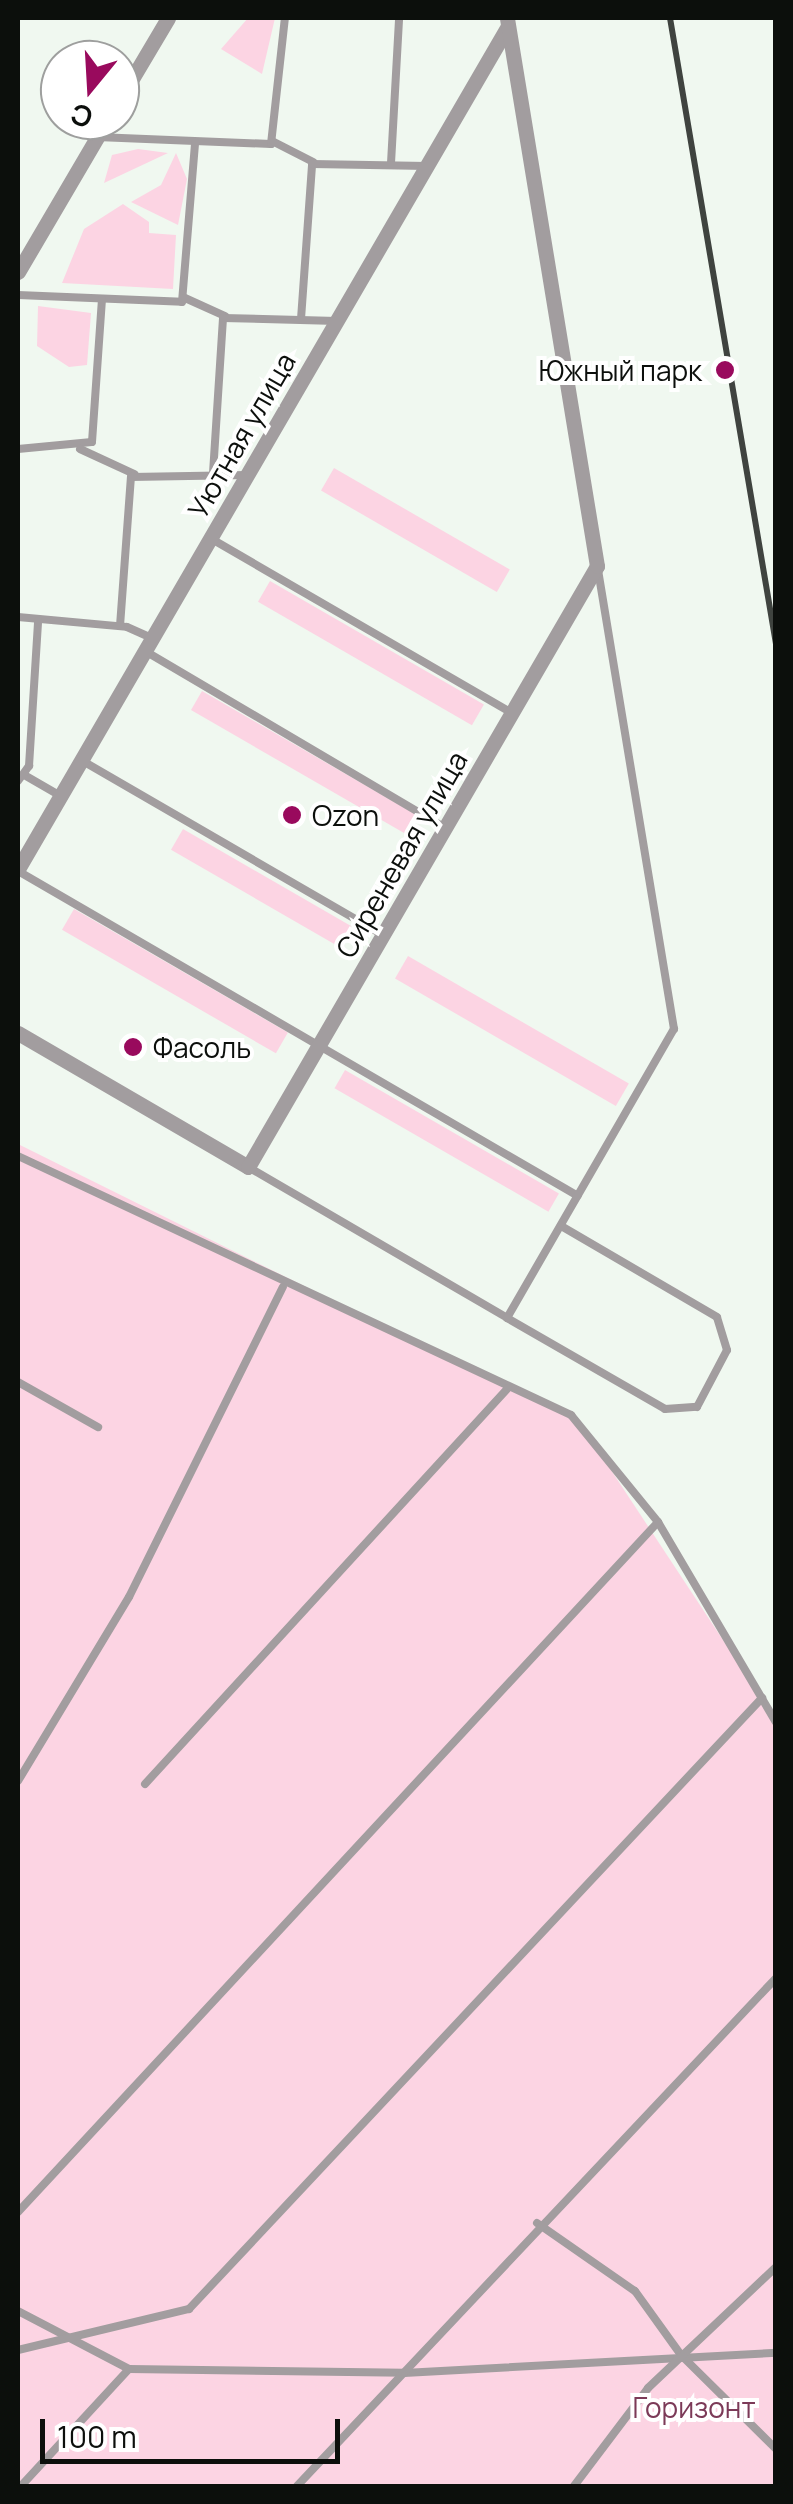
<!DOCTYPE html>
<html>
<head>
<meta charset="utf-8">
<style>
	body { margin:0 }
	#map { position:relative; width:793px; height:2504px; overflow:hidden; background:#f0f8f0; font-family:Manrope,sans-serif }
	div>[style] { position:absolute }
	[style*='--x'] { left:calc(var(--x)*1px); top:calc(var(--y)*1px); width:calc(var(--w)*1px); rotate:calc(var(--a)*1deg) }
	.green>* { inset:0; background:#fcd4e3; transform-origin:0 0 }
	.lane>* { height:8px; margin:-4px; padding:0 4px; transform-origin:4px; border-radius:4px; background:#a29d9f }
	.street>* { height:15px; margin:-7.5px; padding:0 7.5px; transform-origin:7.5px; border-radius:7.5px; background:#a29d9f }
	.rail>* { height:6px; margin:-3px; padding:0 3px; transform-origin:3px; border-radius:3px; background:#3f433f }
	.dots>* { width:28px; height:28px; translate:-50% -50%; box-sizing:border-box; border:5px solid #fff; border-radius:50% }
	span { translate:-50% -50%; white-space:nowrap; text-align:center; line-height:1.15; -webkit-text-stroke:8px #fff; paint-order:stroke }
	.poi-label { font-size:28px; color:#0c0f0c }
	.right { translate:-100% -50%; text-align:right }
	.left { translate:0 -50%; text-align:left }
	.street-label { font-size:28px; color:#0c0f0c }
	.park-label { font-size:28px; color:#7c3a58 }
	.frame { position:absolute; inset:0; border:20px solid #0c0f0c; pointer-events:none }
	.north { position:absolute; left:40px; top:40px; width:100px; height:100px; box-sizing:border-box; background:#fff; border:2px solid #9e9f9e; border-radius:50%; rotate:198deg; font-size:28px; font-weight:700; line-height:40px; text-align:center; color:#0c0f0c }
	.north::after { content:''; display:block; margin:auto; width:35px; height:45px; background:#990a5d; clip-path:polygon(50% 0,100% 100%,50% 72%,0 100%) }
	.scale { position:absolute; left:40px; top:2419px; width:300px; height:45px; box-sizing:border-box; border:5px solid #0c0f0c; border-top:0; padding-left:12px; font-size:30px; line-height:35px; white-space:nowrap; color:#0c0f0c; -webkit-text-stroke:8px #fff; paint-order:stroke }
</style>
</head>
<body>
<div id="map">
	<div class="green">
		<div style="clip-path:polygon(248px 18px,275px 18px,262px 74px,221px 49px)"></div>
		<div style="clip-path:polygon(138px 149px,168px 153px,104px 183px,112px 155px)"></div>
		<div style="clip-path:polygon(176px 153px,187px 179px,178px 225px,131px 202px,161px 185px)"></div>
		<div style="clip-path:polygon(123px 204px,149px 222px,149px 233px,176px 235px,173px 289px,62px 283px,84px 229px)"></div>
		<div style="clip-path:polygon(38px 306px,91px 313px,87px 365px,69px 367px,37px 346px)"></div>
		<div style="left:334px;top:468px;width:203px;height:26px;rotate:30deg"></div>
		<div style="left:270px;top:581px;width:247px;height:24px;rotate:30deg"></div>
		<div style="left:202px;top:691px;width:248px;height:22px;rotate:30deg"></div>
		<div style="left:183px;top:829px;width:194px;height:24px;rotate:30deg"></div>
		<div style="left:74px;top:909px;width:247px;height:24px;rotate:30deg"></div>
		<div style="left:408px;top:956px;width:255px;height:26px;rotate:30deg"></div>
		<div style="left:345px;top:1070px;width:247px;height:21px;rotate:30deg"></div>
		<div style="clip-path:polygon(18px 1144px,580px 1423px,775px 1719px,775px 2486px,18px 2486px)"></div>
	</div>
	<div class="lane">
		<div style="--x:97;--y:137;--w:174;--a:2.3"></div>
		<div style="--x:271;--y:144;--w:127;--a:-83.7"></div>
		<div style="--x:274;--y:142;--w:44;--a:27.1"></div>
		<div style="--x:391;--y:163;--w:145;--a:-86.8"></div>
		<div style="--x:18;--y:295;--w:164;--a:2.4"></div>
		<div style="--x:182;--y:302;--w:160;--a:-85.3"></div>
		<div style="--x:185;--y:298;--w:44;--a:24.2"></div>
		<div style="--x:301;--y:319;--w:155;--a:-85.9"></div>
		<div style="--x:312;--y:164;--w:115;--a:1"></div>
		<div style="--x:18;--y:449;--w:74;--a:-5.4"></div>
		<div style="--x:92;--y:442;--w:143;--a:-86"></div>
		<div style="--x:80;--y:449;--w:60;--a:24.8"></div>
		<div style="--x:213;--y:473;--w:155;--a:-86.3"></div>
		<div style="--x:223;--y:318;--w:114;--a:1.5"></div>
		<div style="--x:210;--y:538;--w:349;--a:30.1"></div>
		<div style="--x:18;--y:617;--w:109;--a:5.2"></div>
		<div style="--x:127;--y:627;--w:27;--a:24"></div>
		<div style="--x:120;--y:626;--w:149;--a:-85.8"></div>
		<div style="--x:131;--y:477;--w:116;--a:-1"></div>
		<div style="--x:145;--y:651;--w:348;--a:30.5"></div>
		<div style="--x:81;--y:760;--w:349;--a:30.1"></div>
		<div style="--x:26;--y:776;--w:39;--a:30"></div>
		<div style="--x:18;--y:781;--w:19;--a:-54"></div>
		<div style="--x:29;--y:766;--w:145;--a:-86.4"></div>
		<div style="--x:18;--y:871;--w:647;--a:30.13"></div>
		<div style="--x:18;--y:1156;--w:611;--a:25.1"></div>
		<div style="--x:571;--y:1415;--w:138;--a:50.9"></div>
		<div style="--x:658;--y:1522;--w:232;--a:59.5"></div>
		<div style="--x:248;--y:1167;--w:300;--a:30.2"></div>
		<div style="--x:507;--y:1318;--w:334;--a:-60"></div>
		<div style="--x:674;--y:1029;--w:467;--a:-99.4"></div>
		<div style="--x:507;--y:1318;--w:182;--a:29.9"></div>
		<div style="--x:665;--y:1409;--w:32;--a:-4"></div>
		<div style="--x:697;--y:1407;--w:64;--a:-62.2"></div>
		<div style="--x:727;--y:1350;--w:34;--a:-107"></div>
		<div style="--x:717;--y:1317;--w:181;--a:-149.7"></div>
		<div style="--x:18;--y:1382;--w:92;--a:29.4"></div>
		<div style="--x:18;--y:1781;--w:215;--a:-58.9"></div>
		<div style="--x:129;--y:1597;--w:346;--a:-63.6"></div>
		<div style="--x:145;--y:1784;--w:537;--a:-47.49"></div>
		<div style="--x:18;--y:2212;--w:941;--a:-47.15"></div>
		<div style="--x:537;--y:2223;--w:119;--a:34.8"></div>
		<div style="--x:635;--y:2291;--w:79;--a:54.3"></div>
		<div style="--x:681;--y:2355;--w:134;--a:44.7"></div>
		<div style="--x:18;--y:2311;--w:125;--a:27.6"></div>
		<div style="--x:129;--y:2369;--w:275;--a:0.8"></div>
		<div style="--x:404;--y:2373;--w:373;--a:-3.1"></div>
		<div style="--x:18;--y:2350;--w:176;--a:-13.5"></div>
		<div style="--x:189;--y:2309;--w:838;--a:-46.84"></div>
		<div style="--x:21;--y:2486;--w:159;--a:-47.3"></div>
		<div style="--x:297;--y:2486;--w:698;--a:-46.68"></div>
		<div style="--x:574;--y:2486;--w:123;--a:-52.9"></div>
		<div style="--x:648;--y:2388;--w:176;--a:-43.4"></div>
	</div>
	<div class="street">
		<div style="--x:120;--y:99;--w:94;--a:-59.3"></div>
		<div style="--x:18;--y:272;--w:176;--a:-59.6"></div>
		<div style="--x:18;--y:869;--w:975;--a:-59.83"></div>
		<div style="--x:18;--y:1033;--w:266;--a:30.2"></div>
		<div style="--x:248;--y:1167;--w:695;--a:-59.86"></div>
		<div style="--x:597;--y:566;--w:555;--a:-99.33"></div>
	</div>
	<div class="rail">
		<div style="--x:670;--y:18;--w:635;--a:80.39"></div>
	</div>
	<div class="dots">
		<div style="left:725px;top:370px;background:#990a5d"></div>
		<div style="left:292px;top:815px;background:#990a5d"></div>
		<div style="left:133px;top:1047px;background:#990a5d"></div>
	</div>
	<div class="poi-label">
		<span class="right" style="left:702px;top:370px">Южный парк</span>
		<span class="left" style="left:312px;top:815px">Ozon</span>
		<span class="left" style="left:153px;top:1047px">Фасоль</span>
	</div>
	<div class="street-label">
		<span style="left:241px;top:435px;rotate:-60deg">Уютная улица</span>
		<span style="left:401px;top:854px;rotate:-60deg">Сиреневая улица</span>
	</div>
	<div class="park-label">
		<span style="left:694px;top:2407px">Горизонт</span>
	</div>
	<div class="frame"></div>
	<div class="north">С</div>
	<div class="scale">100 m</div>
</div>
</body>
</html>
